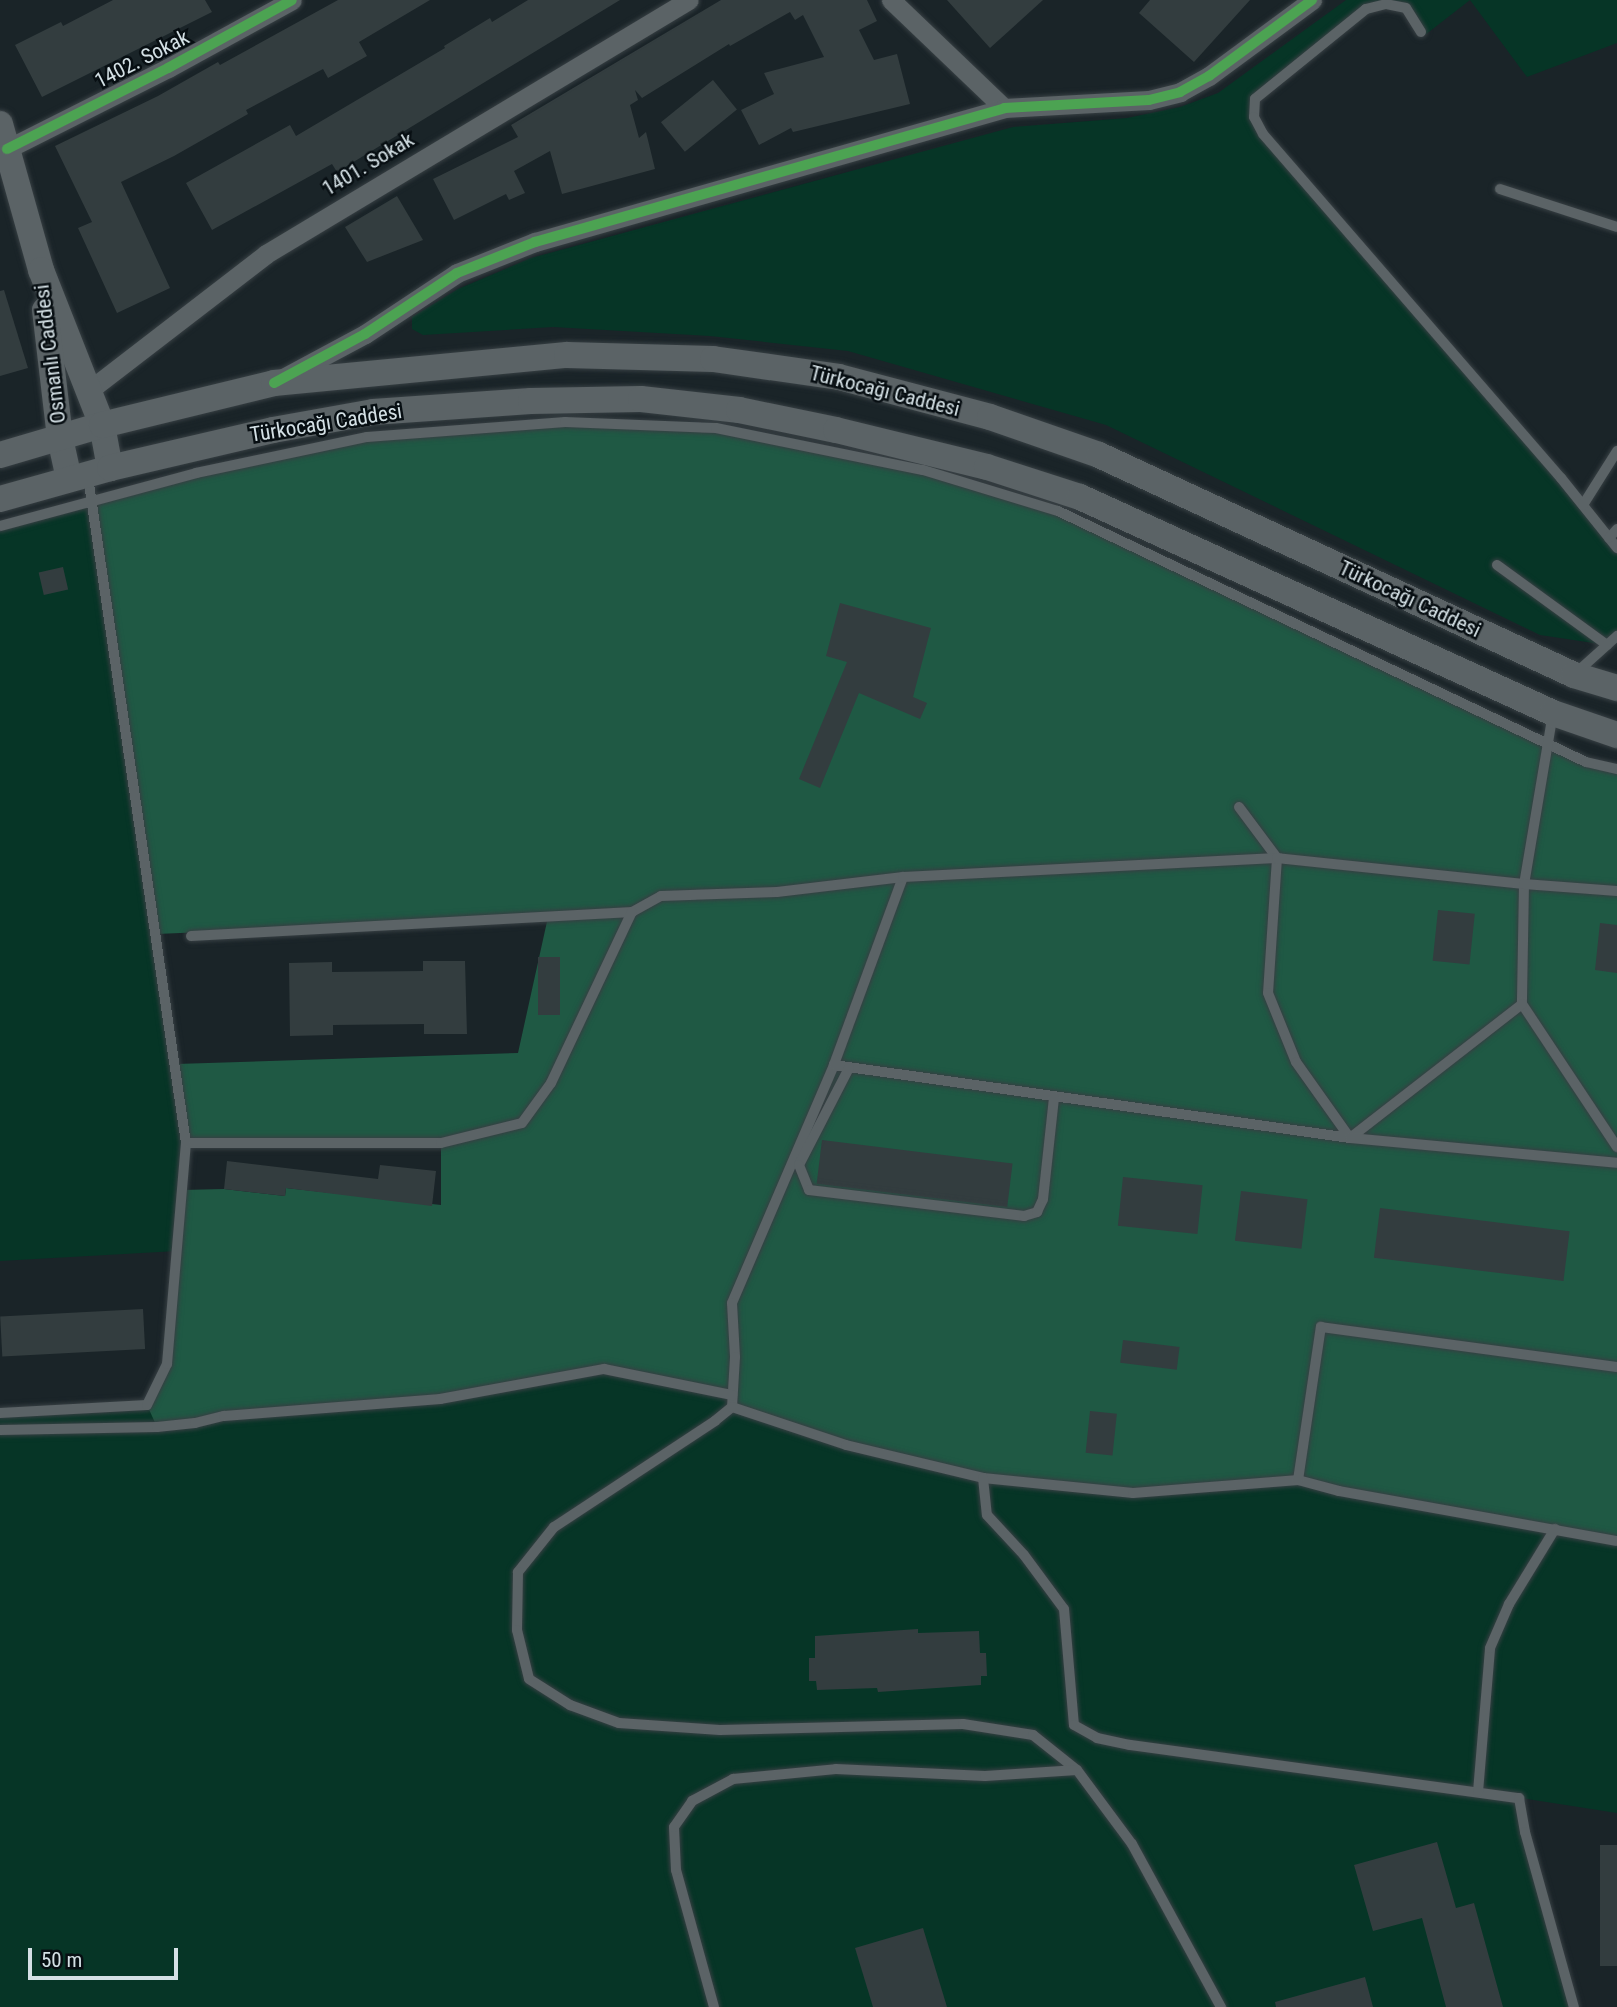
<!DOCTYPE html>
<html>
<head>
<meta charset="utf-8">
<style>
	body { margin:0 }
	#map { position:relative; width:1617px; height:2007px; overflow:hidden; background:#1a2428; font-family:"Roboto Condensed",sans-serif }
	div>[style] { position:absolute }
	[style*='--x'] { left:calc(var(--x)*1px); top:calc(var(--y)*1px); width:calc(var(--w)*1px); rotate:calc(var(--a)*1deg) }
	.green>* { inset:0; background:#063526 }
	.forest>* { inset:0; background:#1f5944 }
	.building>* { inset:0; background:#333d3f; transform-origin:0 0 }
	.roads { filter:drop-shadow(0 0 2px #373f43) drop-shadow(0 0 2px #373f43) }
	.lane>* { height:10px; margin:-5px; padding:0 5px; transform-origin:5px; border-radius:5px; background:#5b6366 }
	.street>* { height:19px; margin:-9.5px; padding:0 9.5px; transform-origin:9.5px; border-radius:9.5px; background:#5b6366 }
	.secondary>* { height:26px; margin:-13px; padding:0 13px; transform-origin:13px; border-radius:13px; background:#5b6366 }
	.cycleway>* { height:10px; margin:-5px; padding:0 5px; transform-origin:5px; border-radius:5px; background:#4ca352 }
	span { translate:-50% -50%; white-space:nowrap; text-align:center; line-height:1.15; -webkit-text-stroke:5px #070e12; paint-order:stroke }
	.street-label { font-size:21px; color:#d4e0e5 }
	.scale { position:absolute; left:28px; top:1948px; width:150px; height:32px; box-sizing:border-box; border:4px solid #d4e0e5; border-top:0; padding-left:9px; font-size:21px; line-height:24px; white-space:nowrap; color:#d4e0e5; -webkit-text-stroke:5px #070e12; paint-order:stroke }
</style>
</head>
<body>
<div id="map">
	<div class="green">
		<div style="clip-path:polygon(1346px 0,1617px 0,1617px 43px,1527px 77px,1470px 0,1425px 35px,1406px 8px,1366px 9px,1255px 99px,1254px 117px,1561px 478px,1617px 553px,1617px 636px,1607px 645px,1540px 635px,1106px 425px,848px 351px,710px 336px,553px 327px,423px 335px,412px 329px,412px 317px,458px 289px,531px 258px,1013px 127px,1127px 118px,1180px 107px,1218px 93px)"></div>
		<div style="clip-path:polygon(92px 501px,186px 1143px,177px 1251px,0 1261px,0 525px)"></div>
		<div style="clip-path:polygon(604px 1369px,1298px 1480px,1617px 1541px,1617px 1813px,1520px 1798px,1574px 2007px,0 2007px,0 1435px,125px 1428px,0 1430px,0 1413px)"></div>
	</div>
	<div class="forest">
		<div style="clip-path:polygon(565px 422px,716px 428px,923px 470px,1058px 511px,1586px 762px,1617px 769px,1617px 1541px,1298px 1480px,1133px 1493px,983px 1478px,846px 1445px,732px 1407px,732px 1395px,604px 1369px,440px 1399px,157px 1427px,147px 1405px,167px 1363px,182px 1190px,224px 1189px,285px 1196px,286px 1188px,441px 1205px,441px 1143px,186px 1143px,176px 1064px,518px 1053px,548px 917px,157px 934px,92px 501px,367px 437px)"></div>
	</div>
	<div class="building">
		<div style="clip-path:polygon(113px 0,205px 0,212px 12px,42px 97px,15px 45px,61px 22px,63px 26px)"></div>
		<div style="clip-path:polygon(338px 0,430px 0,359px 42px,367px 56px,328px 78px,323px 69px,246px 110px,248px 114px,174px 156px,121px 182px,170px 288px,117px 313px,78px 228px,92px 222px,55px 146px,158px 96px,218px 62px,220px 65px)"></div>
		<div style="clip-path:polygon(528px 0,620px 0,337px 172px,332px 164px,212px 230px,186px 183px,290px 125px,296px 136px,445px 48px,444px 46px,490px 18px,492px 22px)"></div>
		<div style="clip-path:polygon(721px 0,867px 0,877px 21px,859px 30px,874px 60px,897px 54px,910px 104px,793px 132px,791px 128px,759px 145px,741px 110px,774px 94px,764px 73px,824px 57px,803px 15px,795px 20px,790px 12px,730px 46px,729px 44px,642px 98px,635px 90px,638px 100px,630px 105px,639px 138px,646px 132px,655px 169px,562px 194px,550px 151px,514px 171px,525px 193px,509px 200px,506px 194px,454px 220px,433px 179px,518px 137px,511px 125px)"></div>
		<div style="clip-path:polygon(947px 0,1043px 0,990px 48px)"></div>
		<div style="clip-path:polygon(1150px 0,1250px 0,1194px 62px,1139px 13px)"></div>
		<div style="left:713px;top:80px;width:38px;height:67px;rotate:51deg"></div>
		<div style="clip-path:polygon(397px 196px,423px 240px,367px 262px,345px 227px)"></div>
		<div style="clip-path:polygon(4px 290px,28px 368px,0 376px,0 291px)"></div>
		<div style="left:63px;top:567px;width:23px;height:25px;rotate:77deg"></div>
		<div style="clip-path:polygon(840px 603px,931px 628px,913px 697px,927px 703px,920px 719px,859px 693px,820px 788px,799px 779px,847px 662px,826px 656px)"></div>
		<div style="left:1438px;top:910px;width:37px;height:51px;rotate:6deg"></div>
		<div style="clip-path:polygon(1600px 923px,1617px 925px,1617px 973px,1595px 970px)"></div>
		<div style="left:538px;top:957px;width:22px;height:58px"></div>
		<div style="clip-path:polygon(423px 961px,465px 961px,467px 1034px,424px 1034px,424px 1024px,333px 1025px,333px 1035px,290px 1036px,289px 963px,332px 962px,332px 972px,423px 971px)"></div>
		<div style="left:822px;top:1140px;width:192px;height:44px;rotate:7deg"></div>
		<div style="clip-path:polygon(227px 1161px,378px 1179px,380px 1165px,436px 1171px,432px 1206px,286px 1188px,285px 1196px,224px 1189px)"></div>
		<div style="left:1123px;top:1177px;width:80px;height:49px;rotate:6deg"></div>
		<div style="left:1241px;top:1191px;width:67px;height:50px;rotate:7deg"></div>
		<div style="left:1380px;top:1208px;width:191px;height:50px;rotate:7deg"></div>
		<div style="left:143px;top:1309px;width:40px;height:143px;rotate:87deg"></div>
		<div style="left:1123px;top:1340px;width:57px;height:23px;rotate:7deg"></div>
		<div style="left:1090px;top:1411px;width:27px;height:42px;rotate:6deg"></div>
		<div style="clip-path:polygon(918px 1629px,918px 1633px,979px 1631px,980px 1653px,986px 1653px,987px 1676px,981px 1676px,981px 1685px,878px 1692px,877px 1688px,817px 1690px,816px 1681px,809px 1681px,809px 1658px,815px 1658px,815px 1636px)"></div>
		<div style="clip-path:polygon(1437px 1842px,1456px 1908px,1474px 1903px,1503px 2007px,1446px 2007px,1422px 1918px,1373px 1931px,1354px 1865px)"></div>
		<div style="left:1600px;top:1845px;width:17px;height:121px"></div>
		<div style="clip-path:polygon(923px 1928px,947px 2007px,873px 2007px,855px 1948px)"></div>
		<div style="clip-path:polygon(1365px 1977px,1373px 2007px,1276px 2007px,1275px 2002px)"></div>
	</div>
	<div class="roads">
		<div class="lane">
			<div style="--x:1421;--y:32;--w:28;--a:-122"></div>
			<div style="--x:1406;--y:8;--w:20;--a:-169"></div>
			<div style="--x:1386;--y:4;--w:21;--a:166"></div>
			<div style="--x:1366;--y:9;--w:143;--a:141"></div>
			<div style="--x:1255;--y:99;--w:18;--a:93"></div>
			<div style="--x:1254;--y:117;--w:19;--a:62"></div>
			<div style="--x:1263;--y:134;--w:455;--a:49.1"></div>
			<div style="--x:1561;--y:478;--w:90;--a:51.3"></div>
			<div style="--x:1500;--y:189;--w:123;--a:18"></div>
			<div style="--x:1583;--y:505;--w:64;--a:-57.8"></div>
			<div style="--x:0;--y:526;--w:203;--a:-15.1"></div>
			<div style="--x:196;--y:473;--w:175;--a:-11.9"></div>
			<div style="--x:367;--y:437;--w:199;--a:-4.3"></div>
			<div style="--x:565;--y:422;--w:151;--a:2.3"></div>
			<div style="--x:716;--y:428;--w:211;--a:11.5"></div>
			<div style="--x:923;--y:470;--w:141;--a:16.9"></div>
			<div style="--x:1058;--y:511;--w:585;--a:25.43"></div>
			<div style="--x:1586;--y:762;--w:32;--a:13"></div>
			<div style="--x:1609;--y:538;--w:12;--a:-48"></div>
			<div style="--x:1497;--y:565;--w:136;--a:36"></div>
			<div style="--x:1577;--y:672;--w:54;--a:-42"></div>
			<div style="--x:1553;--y:713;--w:173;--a:99.6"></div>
			<div style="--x:1524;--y:884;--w:120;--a:91"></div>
			<div style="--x:1522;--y:1004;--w:172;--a:56.4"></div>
			<div style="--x:1239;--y:807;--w:64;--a:53.3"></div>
			<div style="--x:1277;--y:858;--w:135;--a:93.8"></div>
			<div style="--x:1268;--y:993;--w:74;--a:67.9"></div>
			<div style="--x:1296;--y:1062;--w:93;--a:54.6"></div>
			<div style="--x:1350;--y:1138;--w:218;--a:-37.9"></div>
			<div style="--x:903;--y:877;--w:200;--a:110.2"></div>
			<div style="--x:834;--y:1065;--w:259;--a:113.2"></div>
			<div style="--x:732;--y:1303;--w:54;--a:86.8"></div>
			<div style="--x:735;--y:1357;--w:50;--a:93.4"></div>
			<div style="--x:732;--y:1407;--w:22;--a:141"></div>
			<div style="--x:715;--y:1421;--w:193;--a:146.6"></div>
			<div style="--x:554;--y:1527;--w:58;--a:128.7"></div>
			<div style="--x:518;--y:1572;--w:58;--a:91"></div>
			<div style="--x:517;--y:1630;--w:50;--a:76.2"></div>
			<div style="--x:529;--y:1679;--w:49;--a:32.4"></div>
			<div style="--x:570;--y:1705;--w:52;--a:20.2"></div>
			<div style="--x:619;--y:1723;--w:101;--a:4"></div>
			<div style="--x:720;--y:1730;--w:243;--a:-1.4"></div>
			<div style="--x:963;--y:1724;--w:71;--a:8.9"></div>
			<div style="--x:1033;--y:1735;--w:56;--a:38.5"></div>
			<div style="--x:1077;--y:1770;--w:92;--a:53.4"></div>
			<div style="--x:1132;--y:1844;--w:186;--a:61.4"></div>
			<div style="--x:191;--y:936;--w:442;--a:-3.1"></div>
			<div style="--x:632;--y:912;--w:33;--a:-29"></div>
			<div style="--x:661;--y:896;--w:116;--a:-2"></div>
			<div style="--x:777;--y:892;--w:127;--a:-6.8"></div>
			<div style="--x:903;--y:877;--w:374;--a:-2.9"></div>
			<div style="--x:1277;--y:858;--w:248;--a:6"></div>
			<div style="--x:1524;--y:884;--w:93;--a:4.3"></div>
			<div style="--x:834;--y:1065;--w:521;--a:8.05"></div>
			<div style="--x:1350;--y:1138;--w:268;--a:5.3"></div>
			<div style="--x:849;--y:1068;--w:109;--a:117.3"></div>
			<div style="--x:799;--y:1165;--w:27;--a:68"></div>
			<div style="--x:809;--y:1190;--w:217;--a:6.9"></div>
			<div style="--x:1024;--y:1216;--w:14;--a:-17"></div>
			<div style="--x:1037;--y:1212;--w:14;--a:-65"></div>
			<div style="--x:1043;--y:1199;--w:103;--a:-83.8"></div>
			<div style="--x:186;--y:1143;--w:255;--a:0"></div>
			<div style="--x:441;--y:1143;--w:83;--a:-13.9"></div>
			<div style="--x:522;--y:1123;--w:49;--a:-54.1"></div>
			<div style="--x:551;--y:1083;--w:189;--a:-64.7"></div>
			<div style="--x:732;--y:1407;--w:120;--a:18.4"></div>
			<div style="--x:846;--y:1445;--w:141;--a:13.5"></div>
			<div style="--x:983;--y:1478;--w:151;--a:5.7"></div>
			<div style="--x:1133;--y:1493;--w:166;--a:-4.5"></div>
			<div style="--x:1298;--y:1480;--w:42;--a:15"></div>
			<div style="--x:1339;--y:1491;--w:282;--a:10.2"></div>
			<div style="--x:0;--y:1413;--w:147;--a:-3.1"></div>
			<div style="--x:147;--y:1405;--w:46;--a:-64"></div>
			<div style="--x:167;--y:1364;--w:222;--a:-85.1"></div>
			<div style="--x:186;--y:1143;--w:673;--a:-98.37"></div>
			<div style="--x:0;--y:1430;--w:157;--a:-1.1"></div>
			<div style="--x:157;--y:1427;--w:38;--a:-6"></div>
			<div style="--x:195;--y:1423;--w:30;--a:-14"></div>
			<div style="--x:224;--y:1416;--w:217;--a:-4.5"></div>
			<div style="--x:440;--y:1399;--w:167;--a:-10.4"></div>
			<div style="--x:604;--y:1369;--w:131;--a:11.5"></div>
			<div style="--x:983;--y:1478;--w:37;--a:84"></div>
			<div style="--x:987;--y:1515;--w:54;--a:47.2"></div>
			<div style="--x:1024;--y:1555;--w:67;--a:53.5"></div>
			<div style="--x:1064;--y:1609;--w:116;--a:85.1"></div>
			<div style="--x:1074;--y:1725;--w:26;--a:29"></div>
			<div style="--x:1097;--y:1738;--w:34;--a:12"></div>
			<div style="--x:1130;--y:1745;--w:393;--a:7.8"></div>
			<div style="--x:1519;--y:1798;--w:35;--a:80"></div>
			<div style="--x:1525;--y:1832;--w:182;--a:74.4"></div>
			<div style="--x:1298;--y:1480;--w:155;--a:-81.5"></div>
			<div style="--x:1321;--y:1327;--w:299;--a:7.7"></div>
			<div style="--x:1478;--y:1792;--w:144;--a:-85.2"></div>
			<div style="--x:1490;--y:1648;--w:48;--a:-66.6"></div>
			<div style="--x:1509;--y:1604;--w:88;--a:-58.5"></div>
			<div style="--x:714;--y:2007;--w:142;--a:-105.5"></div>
			<div style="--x:676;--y:1870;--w:43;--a:-92.7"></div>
			<div style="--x:674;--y:1827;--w:32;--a:-55"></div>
			<div style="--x:692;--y:1801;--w:47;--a:-28.2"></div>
			<div style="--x:733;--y:1779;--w:103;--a:-5.5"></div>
			<div style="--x:836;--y:1769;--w:149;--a:2.7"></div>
			<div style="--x:985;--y:1776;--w:92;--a:-3.7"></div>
		</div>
		<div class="street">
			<div style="--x:891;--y:0;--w:156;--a:43.7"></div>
			<div style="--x:7;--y:149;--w:180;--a:-26.7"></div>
			<div style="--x:168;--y:68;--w:141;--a:-28.7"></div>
			<div style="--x:281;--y:379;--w:95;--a:-28.2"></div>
			<div style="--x:365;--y:334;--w:110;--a:-33.5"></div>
			<div style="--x:457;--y:273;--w:84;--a:-21.7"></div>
			<div style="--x:535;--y:242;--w:488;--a:-15.9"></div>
			<div style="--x:1004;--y:108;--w:145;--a:-3.2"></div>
			<div style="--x:1149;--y:100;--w:32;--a:-14"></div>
			<div style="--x:1180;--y:92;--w:33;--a:-29"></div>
			<div style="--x:1209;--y:76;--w:128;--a:-36.4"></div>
			<div style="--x:87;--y:392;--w:226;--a:-37.6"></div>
			<div style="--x:266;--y:254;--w:493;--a:-31"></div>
		</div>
		<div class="secondary">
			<div style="--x:0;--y:124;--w:152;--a:74.3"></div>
			<div style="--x:41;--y:270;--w:167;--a:68.5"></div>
			<div style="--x:102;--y:425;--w:44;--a:79.5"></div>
			<div style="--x:45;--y:310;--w:129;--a:83.3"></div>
			<div style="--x:60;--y:438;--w:42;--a:77.6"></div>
			<div style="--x:0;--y:455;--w:106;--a:-16.4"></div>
			<div style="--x:102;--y:425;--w:177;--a:-13.7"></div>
			<div style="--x:274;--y:383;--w:294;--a:-5.5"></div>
			<div style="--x:567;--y:355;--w:146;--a:1.6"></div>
			<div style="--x:713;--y:359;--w:127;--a:8.1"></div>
			<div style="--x:839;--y:377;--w:156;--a:14.8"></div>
			<div style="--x:990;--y:417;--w:115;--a:19.2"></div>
			<div style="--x:1099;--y:455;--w:523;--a:24.85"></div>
			<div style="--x:1574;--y:675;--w:45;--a:16.8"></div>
			<div style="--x:0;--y:499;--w:114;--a:-15.7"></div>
			<div style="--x:110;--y:468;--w:167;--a:-13.1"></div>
			<div style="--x:273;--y:430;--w:102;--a:-10.2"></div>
			<div style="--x:373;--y:412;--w:158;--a:-4"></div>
			<div style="--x:531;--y:401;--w:110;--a:-1"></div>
			<div style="--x:641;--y:399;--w:99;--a:6.4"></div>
			<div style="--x:739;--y:410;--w:99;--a:11.7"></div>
			<div style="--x:836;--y:430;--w:155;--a:13.8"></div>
			<div style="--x:987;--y:467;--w:98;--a:17.9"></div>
			<div style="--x:1080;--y:497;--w:520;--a:24.54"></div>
			<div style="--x:1553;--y:713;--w:68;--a:19"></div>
		</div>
	</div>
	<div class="cycleway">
		<div style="--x:7;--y:149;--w:180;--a:-26.7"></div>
		<div style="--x:168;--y:68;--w:141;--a:-28.7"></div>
		<div style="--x:274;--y:383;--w:103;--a:-28.3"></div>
		<div style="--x:365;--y:334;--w:110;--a:-33.5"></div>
		<div style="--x:457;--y:273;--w:84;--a:-21.7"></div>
		<div style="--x:535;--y:242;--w:488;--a:-15.9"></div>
		<div style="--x:1004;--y:108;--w:145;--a:-3.2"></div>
		<div style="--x:1149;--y:100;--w:32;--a:-14"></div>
		<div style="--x:1180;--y:92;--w:33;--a:-29"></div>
		<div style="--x:1209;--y:76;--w:128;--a:-36.4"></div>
	</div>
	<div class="street-label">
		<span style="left:142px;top:59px;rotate:-27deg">1402. Sokak</span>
		<span style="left:368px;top:164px;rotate:-31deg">1401. Sokak</span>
		<span style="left:50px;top:354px;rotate:-97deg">Osmanlı Caddesi</span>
		<span style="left:885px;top:391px;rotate:14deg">Türkocağı Caddesi</span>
		<span style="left:326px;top:423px;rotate:-9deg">Türkocağı Caddesi</span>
		<span style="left:1410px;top:599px;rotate:25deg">Türkocağı Caddesi</span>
	</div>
	<div class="scale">50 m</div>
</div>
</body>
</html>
